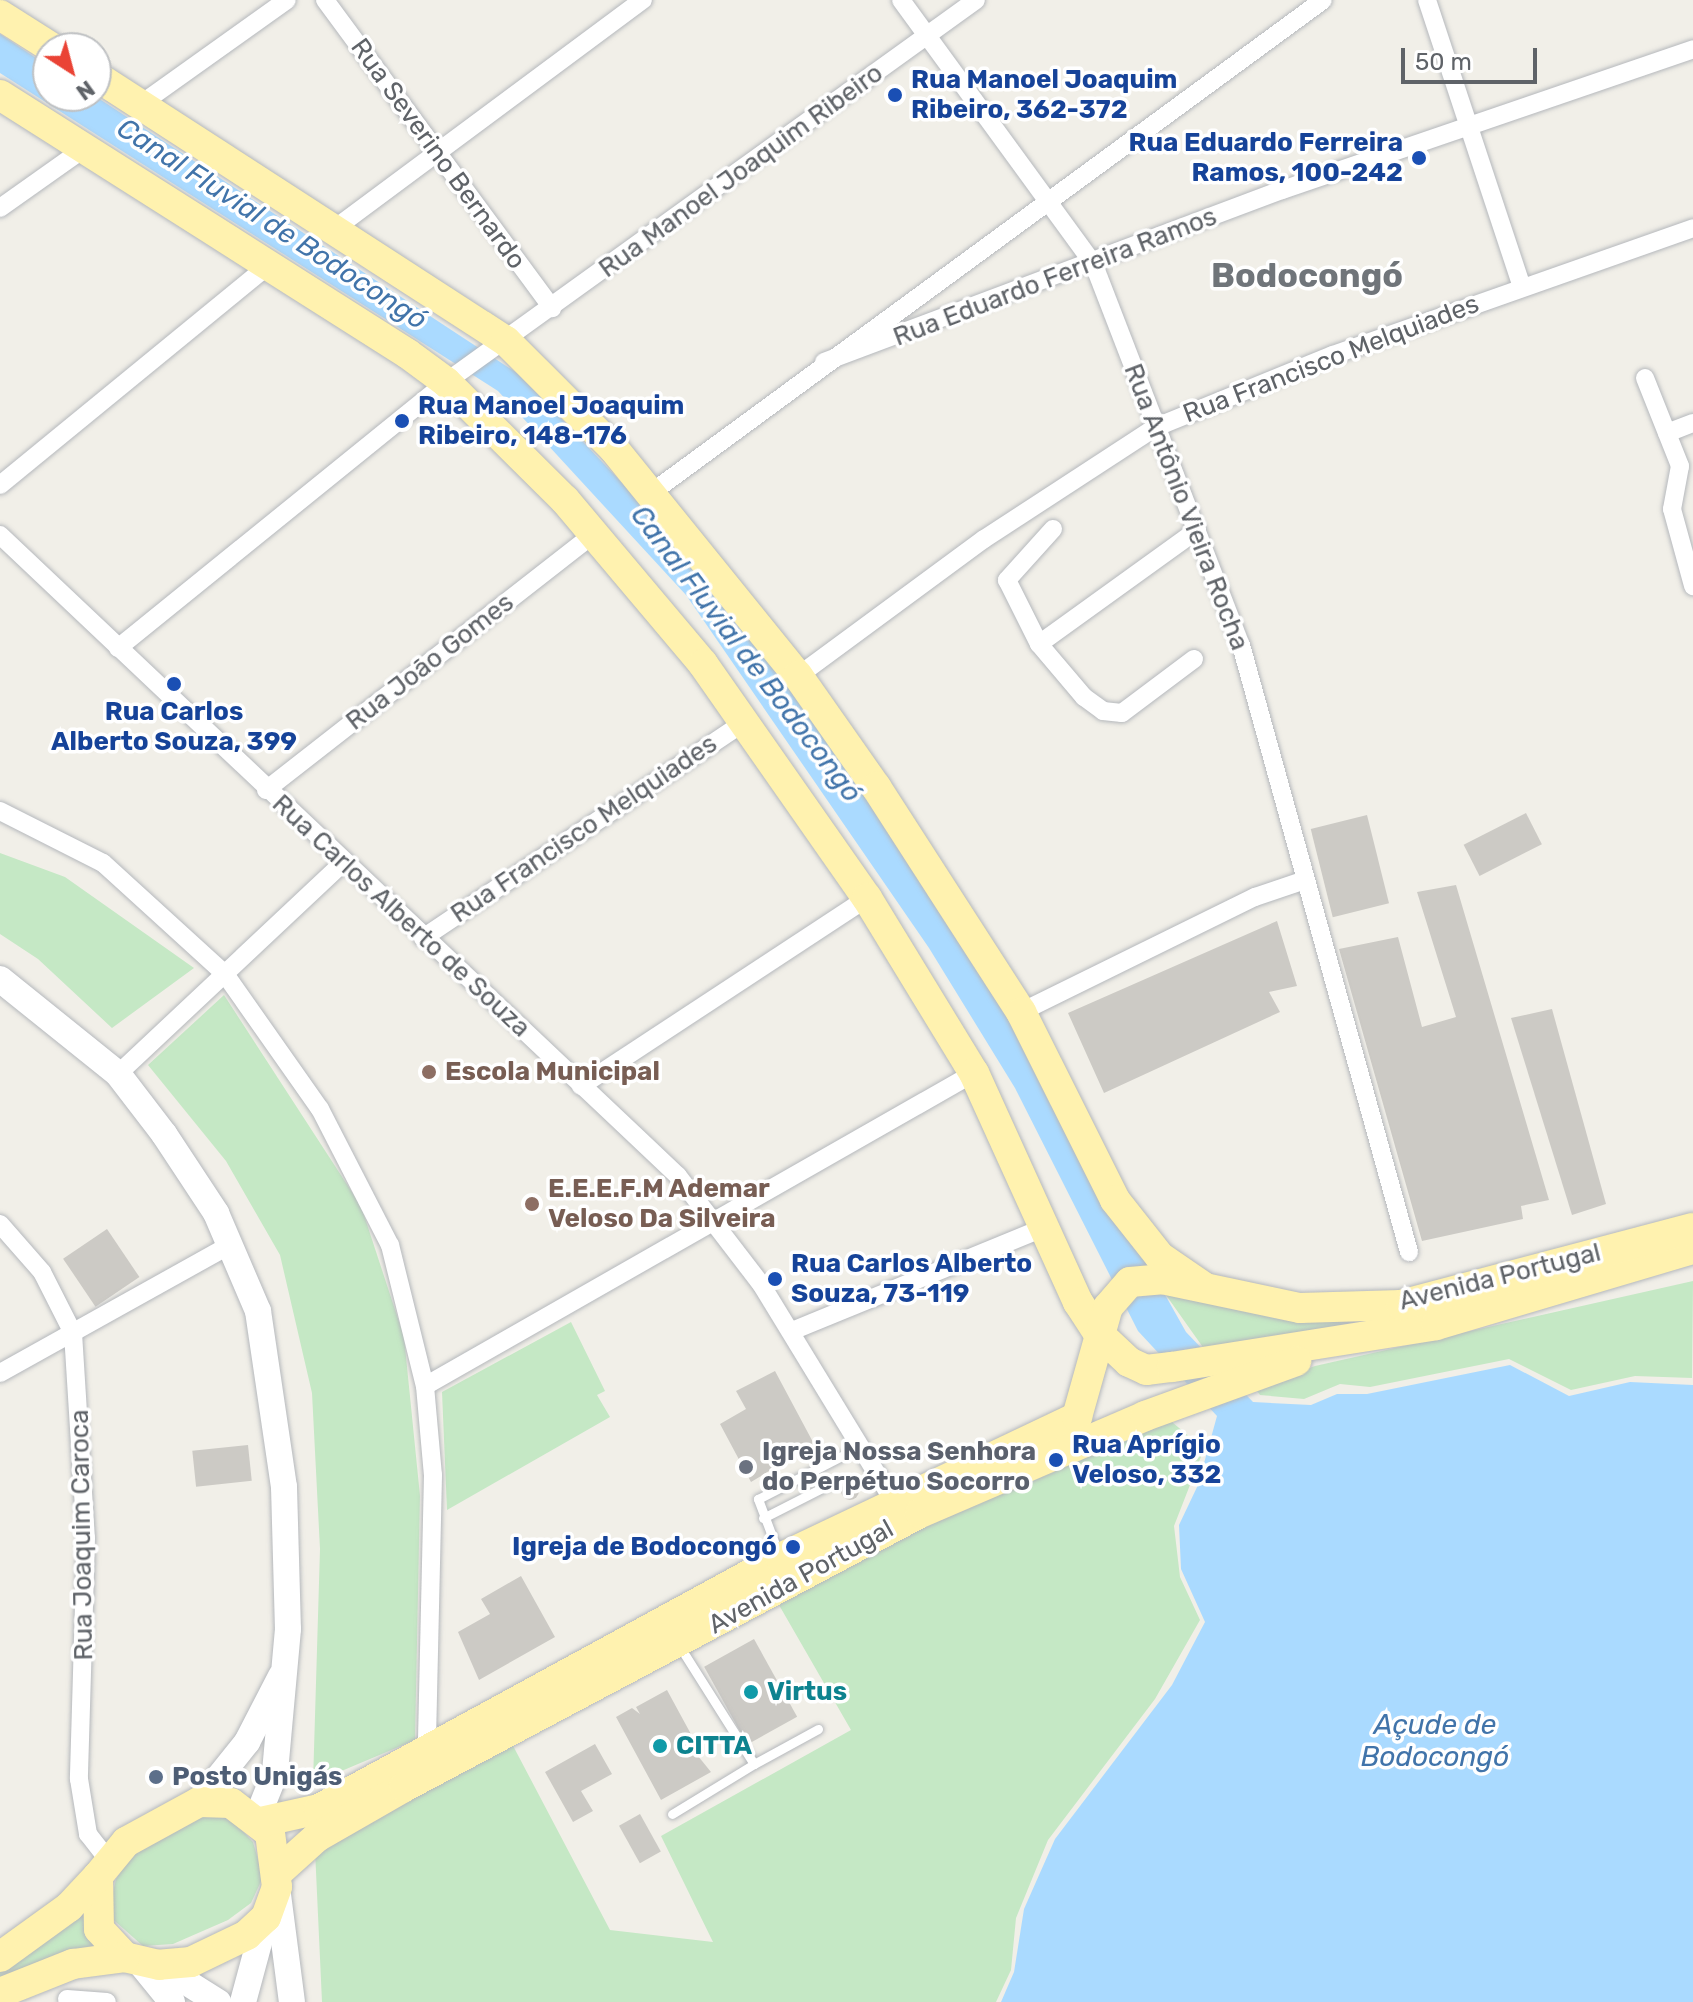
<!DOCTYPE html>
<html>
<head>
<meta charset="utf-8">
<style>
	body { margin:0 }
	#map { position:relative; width:1693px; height:2002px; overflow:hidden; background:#f1efe8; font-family:Rubik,sans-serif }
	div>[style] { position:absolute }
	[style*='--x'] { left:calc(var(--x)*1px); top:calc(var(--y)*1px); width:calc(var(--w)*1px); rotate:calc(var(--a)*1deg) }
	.green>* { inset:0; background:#c5e8c5 }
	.water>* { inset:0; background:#aadaff }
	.building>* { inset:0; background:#cccac5; transform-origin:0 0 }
	.round { border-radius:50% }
	.roads { filter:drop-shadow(0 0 2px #b5b8bc) drop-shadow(0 0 2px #b5b8bc) }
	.lane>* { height:9px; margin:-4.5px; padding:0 4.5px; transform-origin:4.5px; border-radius:4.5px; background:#fff }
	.street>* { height:18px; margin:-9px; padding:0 9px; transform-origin:9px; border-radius:9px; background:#fff }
	.secondary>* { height:26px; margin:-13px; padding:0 13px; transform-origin:13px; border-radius:13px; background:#fff }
	.primary>* { height:30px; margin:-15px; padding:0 15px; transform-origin:15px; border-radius:15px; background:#fff2af }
	.dots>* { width:22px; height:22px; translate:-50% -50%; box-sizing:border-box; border:4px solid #fff; border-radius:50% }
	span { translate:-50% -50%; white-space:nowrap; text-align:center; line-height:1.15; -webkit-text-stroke:7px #fff; paint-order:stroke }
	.transit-label { font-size:26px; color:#164399; font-weight:700 }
	.left { translate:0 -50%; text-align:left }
	.right { translate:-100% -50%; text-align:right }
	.street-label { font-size:26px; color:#5f6368 }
	.education-label { font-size:26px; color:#785e54; font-weight:700 }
	.worship-label { font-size:26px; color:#5b616d; font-weight:700 }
	.culture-label { font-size:26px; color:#0d838f; font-weight:700 }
	.service-label { font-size:26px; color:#4e5e75; font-weight:700 }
	.water-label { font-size:28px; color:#4174aa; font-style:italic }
	.district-label { font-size:34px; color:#70757a; font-weight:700 }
	.north { position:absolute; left:32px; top:32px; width:80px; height:80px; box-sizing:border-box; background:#fff; border:2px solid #bfc1c3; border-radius:50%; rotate:144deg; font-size:22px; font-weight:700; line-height:32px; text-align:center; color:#5f6368 }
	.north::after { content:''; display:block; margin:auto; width:28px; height:36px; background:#ea4335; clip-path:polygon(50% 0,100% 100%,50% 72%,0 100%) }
	.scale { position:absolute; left:1401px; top:48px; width:136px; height:36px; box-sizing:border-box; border:4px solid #5f6368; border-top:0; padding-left:10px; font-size:24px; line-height:28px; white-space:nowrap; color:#5f6368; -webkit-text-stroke:6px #fff; paint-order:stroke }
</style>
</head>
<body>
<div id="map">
	<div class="green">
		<div style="clip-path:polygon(0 853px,65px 877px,194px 968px,112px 1028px,38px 959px,0 934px)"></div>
		<div style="clip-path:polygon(224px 995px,361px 1206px,404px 1337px,420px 1496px,415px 1740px,313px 1783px,320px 1549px,312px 1393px,280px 1255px,226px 1161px,148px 1065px)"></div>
		<div style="clip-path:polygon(1693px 1281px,1692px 1378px,1635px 1376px,1571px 1390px,1509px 1359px,1370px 1387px,1340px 1384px,1304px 1399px,1260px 1395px,1254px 1387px,1315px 1366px)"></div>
		<div style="clip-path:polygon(1161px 1288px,1228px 1304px,1546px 1289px,1207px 1353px)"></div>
		<div style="clip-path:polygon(571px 1322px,605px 1391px,597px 1395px,610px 1417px,447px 1510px,442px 1392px)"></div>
		<div style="clip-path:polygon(1172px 1422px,1204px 1449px,1174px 1526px,1180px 1577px,1200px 1620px,1155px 1699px,1048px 1840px,1016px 1918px,1011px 1970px,996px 2002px,322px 2002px,315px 1850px,510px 1740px,610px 1930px,713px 1942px,661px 1836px,851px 1730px,779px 1605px,890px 1538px,1108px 1440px)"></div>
		<div style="clip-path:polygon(199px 1812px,231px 1819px,253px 1842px,263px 1877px,251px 1903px,228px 1920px,173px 1944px,143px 1946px,108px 1915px,116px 1879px,141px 1841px)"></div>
		<div style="clip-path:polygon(92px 1889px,112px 1954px,0 1989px,0 1962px)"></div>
	</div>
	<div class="water">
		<div style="clip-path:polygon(0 34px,48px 66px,48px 96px,95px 96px,520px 375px,710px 576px,964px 937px,1186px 1332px,1253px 1402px,1311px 1405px,1337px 1394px,1367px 1394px,1510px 1365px,1569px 1396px,1630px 1382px,1693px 1385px,1693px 2002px,1001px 2002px,1014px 1972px,1024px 1909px,1055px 1839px,1172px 1685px,1205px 1622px,1181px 1569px,1179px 1525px,1198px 1485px,1217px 1416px,1138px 1331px,1015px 1088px,929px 948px,686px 595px,498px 391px,0 73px)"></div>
	</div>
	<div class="building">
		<div style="left:1526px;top:813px;width:35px;height:70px;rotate:63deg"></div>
		<div style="left:1367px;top:815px;width:91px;height:58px;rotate:76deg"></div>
		<div style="clip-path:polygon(1456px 885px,1549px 1200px,1521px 1206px,1523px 1219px,1422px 1241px,1339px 949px,1398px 937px,1422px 1027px,1456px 1017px,1417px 892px)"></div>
		<div style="clip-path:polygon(1277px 921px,1297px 986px,1269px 992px,1280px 1012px,1104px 1093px,1068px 1013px)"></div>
		<div style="clip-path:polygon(1552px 1009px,1606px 1204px,1572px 1215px,1511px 1018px)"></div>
		<div style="left:107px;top:1229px;width:58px;height:53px;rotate:56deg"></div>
		<div style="clip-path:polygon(775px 1371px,814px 1444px,751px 1482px,720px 1424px,746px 1409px,736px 1391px)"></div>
		<div style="left:248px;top:1445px;width:36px;height:56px;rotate:84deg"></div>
		<div class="round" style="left:841px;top:1482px;width:18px;height:18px"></div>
		<div style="clip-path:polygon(521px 1576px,555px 1637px,479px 1680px,458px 1632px,490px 1614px,481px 1599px)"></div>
		<div style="left:754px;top:1639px;width:89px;height:57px;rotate:61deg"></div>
		<div style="clip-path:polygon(667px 1690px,692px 1736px,685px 1740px,711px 1772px,661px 1800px,616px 1717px,632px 1708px,640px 1714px,636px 1707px)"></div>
		<div style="clip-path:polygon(595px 1744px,612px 1774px,581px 1791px,593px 1811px,573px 1822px,545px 1772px)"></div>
		<div style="left:640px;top:1814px;width:43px;height:24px;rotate:61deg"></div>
	</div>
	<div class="roads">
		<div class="lane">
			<div style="--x:763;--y:1518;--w:80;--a:-26.9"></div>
			<div style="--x:778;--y:1552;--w:57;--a:-110.7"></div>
			<div style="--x:758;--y:1499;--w:116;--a:-27.2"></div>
			<div style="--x:754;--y:1764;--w:73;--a:-28.7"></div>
			<div style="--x:672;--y:1814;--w:96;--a:-31.4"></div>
			<div style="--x:754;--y:1764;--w:138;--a:-122.3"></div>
		</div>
		<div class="street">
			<div style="--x:325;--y:0;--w:383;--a:53.6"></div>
			<div style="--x:901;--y:0;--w:328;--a:53.9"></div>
			<div style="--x:1094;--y:265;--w:407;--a:68.9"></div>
			<div style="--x:1241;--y:645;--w:630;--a:74.53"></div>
			<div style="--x:1427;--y:0;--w:302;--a:71.7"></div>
			<div style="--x:141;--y:104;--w:179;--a:-35.5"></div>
			<div style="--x:0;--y:208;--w:105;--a:-35.3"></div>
			<div style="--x:337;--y:227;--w:381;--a:-36.6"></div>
			<div style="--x:824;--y:362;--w:489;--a:-20.6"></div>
			<div style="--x:1282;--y:190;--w:435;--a:-18.9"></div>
			<div style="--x:1645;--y:378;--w:95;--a:68.3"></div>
			<div style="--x:1680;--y:466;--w:44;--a:100.5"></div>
			<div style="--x:1672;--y:509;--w:80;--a:74.7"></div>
			<div style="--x:1667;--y:433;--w:28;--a:-21"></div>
			<div style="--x:0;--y:485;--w:349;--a:-39.3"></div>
			<div style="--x:651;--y:493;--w:833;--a:-36.26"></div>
			<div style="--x:1053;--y:529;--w:69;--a:132"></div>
			<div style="--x:1007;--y:580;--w:72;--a:63.4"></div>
			<div style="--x:1039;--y:644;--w:70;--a:49.7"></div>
			<div style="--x:1084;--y:697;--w:24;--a:36"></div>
			<div style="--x:1103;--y:711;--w:19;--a:6"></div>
			<div style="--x:1122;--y:713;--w:90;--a:-36.9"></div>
			<div style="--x:0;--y:535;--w:933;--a:43.39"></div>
			<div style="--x:678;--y:1176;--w:136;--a:52.5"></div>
			<div style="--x:761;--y:1284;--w:267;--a:58.6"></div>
			<div style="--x:1039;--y:644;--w:195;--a:-35.8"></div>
			<div style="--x:118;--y:648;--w:422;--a:-39"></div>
			<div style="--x:446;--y:382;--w:653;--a:-35.78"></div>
			<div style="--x:798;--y:676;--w:231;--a:-36.4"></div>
			<div style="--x:984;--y:539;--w:203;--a:-33.1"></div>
			<div style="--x:1154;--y:428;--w:193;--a:-22.2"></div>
			<div style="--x:1333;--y:355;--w:382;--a:-19.4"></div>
			<div style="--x:266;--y:790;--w:416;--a:-38"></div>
			<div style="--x:0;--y:811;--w:115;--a:26.8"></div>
			<div style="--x:103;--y:863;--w:165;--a:42.3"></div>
			<div style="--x:225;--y:974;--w:165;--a:54.9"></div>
			<div style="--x:320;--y:1109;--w:153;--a:62.8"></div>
			<div style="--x:390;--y:1245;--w:145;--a:76.1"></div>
			<div style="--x:425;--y:1386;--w:89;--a:84.9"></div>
			<div style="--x:433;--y:1475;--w:274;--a:91.3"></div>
			<div style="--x:423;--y:938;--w:389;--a:-33.9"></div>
			<div style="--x:1021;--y:1012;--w:261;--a:-26.2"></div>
			<div style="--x:1255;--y:897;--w:53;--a:-18.8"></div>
			<div style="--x:118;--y:1074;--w:310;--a:-43.2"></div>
			<div style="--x:581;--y:1086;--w:342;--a:-33.3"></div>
			<div style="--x:0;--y:1224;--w:64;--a:48.8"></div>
			<div style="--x:42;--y:1272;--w:68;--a:63.1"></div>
			<div style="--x:73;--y:1333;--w:205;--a:86.4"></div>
			<div style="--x:86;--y:1538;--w:241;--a:91.7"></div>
			<div style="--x:79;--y:1779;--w:56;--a:80.7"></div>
			<div style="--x:88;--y:1834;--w:34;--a:52"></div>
			<div style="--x:792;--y:1331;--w:277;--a:-22.3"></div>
			<div style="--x:0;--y:1373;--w:263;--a:-29.1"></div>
			<div style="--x:425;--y:1386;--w:632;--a:-29.69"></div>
			<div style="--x:67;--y:1999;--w:40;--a:4.3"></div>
		</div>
		<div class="secondary">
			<div style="--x:0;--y:979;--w:151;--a:38.8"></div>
			<div style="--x:118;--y:1074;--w:76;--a:52.5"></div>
			<div style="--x:164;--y:1134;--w:95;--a:56.6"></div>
			<div style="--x:216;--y:1213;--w:107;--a:66.8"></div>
			<div style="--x:258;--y:1311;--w:178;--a:81.6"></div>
			<div style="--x:284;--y:1487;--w:142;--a:88.4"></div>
			<div style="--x:288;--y:1629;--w:145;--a:95.2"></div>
			<div style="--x:275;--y:1773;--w:48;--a:111.8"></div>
			<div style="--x:199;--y:1802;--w:77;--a:-51.3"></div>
			<div style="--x:247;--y:1742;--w:74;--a:-62.7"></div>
			<div style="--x:277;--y:1887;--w:116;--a:82.6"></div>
			<div style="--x:141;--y:1964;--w:49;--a:50.8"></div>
			<div style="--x:159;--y:1965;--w:70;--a:32.1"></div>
			<div style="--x:243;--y:2002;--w:88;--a:-74.9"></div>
		</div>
		<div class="primary">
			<div style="--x:0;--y:15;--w:62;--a:32.4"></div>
			<div style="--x:96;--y:76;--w:488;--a:32.9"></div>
			<div style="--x:506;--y:341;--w:153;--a:45"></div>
			<div style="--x:614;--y:449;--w:292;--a:51"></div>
			<div style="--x:798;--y:676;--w:136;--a:54.9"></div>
			<div style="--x:876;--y:787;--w:268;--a:57.2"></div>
			<div style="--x:1021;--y:1012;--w:210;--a:63.4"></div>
			<div style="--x:1115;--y:1200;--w:73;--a:51.7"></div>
			<div style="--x:1160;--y:1257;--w:53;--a:34.3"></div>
			<div style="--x:0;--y:95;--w:483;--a:32.4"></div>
			<div style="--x:408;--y:354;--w:47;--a:36.4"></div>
			<div style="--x:446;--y:382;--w:168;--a:44.8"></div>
			<div style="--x:565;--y:500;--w:214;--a:49.9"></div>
			<div style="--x:703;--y:664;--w:286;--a:55"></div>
			<div style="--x:867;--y:898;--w:205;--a:58.6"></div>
			<div style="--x:974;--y:1073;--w:252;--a:65.6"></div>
			<div style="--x:1078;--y:1302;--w:37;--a:57"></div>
			<div style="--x:1098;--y:1333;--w:42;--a:43.1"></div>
			<div style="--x:1129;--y:1362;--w:19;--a:25"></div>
			<div style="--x:1146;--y:1370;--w:26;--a:-7"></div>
			<div style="--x:1172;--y:1367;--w:267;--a:-9"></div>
			<div style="--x:1436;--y:1325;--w:268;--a:-16.5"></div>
			<div style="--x:199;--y:1802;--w:32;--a:2"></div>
			<div style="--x:231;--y:1803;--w:49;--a:37.6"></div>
			<div style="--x:270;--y:1833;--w:54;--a:82.6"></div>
			<div style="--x:277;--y:1887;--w:32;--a:110"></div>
			<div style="--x:266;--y:1917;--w:26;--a:137"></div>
			<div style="--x:247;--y:1935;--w:62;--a:154.3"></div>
			<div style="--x:191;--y:1962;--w:32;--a:175"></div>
			<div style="--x:159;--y:1965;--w:35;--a:-167"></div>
			<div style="--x:125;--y:1957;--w:38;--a:-133"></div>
			<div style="--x:99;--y:1929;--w:53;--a:-91.1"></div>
			<div style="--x:98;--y:1876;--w:44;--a:-50.5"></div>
			<div style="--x:126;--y:1842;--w:83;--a:-28.7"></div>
			<div style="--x:261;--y:1822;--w:59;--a:-12.6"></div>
			<div style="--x:319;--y:1809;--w:525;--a:-28.57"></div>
			<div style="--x:780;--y:1558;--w:329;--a:-25.4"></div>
			<div style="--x:1077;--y:1417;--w:114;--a:-74.3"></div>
			<div style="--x:1108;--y:1307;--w:33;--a:-49"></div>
			<div style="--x:1130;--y:1282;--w:32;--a:-5"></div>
			<div style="--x:1162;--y:1279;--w:141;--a:11.9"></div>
			<div style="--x:1300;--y:1308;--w:101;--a:-1.7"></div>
			<div style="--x:1401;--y:1305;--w:301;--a:-14.8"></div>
			<div style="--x:277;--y:1873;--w:54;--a:-42"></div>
			<div style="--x:317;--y:1837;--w:100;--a:-29.9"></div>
			<div style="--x:404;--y:1787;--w:584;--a:-27.97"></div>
			<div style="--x:920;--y:1513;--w:245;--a:-23.3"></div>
			<div style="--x:1145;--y:1416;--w:161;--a:-20"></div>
			<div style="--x:0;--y:1957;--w:85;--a:-35.9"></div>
			<div style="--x:69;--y:1907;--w:42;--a:-46.9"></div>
			<div style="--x:0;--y:1993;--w:79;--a:-21.7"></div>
			<div style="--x:73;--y:1964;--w:52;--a:-7.7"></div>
		</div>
	</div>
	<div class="dots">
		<div style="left:895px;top:95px;background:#1a4fb4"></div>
		<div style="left:1419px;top:158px;background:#1a4fb4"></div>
		<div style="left:402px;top:421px;background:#1a4fb4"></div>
		<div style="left:174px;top:684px;background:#1a4fb4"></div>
		<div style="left:429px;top:1072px;background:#8d6e63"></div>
		<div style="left:532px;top:1204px;background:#8d6e63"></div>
		<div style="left:775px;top:1279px;background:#1a4fb4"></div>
		<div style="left:1056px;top:1460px;background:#1a4fb4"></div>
		<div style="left:746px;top:1467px;background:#6b7280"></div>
		<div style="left:793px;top:1547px;background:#1a4fb4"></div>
		<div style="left:751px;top:1692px;background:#0f9aa8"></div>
		<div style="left:660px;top:1746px;background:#0f9aa8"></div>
		<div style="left:156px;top:1777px;background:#5c6f8a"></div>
	</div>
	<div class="transit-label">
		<span class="left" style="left:911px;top:95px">Rua Manoel Joaquim<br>Ribeiro, 362-372</span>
		<span class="right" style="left:1403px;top:158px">Rua Eduardo Ferreira<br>Ramos, 100-242</span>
		<span class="left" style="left:418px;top:421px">Rua Manoel Joaquim<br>Ribeiro, 148-176</span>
		<span style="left:174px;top:727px">Rua Carlos<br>Alberto Souza, 399</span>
		<span class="left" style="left:791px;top:1279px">Rua Carlos Alberto<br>Souza, 73-119</span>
		<span class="left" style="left:1072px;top:1460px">Rua Aprígio<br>Veloso, 332</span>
		<span class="right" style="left:777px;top:1547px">Igreja de Bodocongó</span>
	</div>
	<div class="street-label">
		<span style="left:438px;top:154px;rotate:54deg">Rua Severino Bernardo</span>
		<span style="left:741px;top:171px;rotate:-36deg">Rua Manoel Joaquim Ribeiro</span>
		<span style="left:1055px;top:277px;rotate:-21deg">Rua Eduardo Ferreira Ramos</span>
		<span style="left:1331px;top:359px;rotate:-21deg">Rua Francisco Melquiades</span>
		<span style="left:1186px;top:507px;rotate:69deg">Rua Antônio Vieira Rocha</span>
		<span style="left:430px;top:662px;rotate:-38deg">Rua João Gomes</span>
		<span style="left:584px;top:829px;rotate:-34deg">Rua Francisco Melquiades</span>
		<span style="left:401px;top:916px;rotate:43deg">Rua Carlos Alberto de Souza</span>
		<span style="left:1500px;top:1277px;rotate:-14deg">Avenida Portugal</span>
		<span style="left:82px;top:1535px;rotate:-91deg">Rua Joaquim Caroca</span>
		<span style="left:801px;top:1577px;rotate:-29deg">Avenida Portugal</span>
	</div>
	<div class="education-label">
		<span class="left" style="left:445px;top:1072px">Escola Municipal</span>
		<span class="left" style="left:548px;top:1204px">E.E.E.F.M Ademar<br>Veloso Da Silveira</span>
	</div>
	<div class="worship-label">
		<span class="left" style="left:762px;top:1467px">Igreja Nossa Senhora<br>do Perpétuo Socorro</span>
	</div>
	<div class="culture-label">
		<span class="left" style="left:767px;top:1692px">Virtus</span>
		<span class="left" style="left:676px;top:1746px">CITTA</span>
	</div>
	<div class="service-label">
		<span class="left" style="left:172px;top:1777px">Posto Unigás</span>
	</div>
	<div class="water-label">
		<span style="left:272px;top:224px;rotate:33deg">Canal Fluvial de Bodocongó</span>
		<span style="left:746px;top:654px;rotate:53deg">Canal Fluvial de Bodocongó</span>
		<span style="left:1435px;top:1741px">Açude de<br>Bodocongó</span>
	</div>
	<div class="district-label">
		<span style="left:1307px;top:276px">Bodocongó</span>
	</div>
	<div class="north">N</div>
	<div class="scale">50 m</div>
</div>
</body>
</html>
